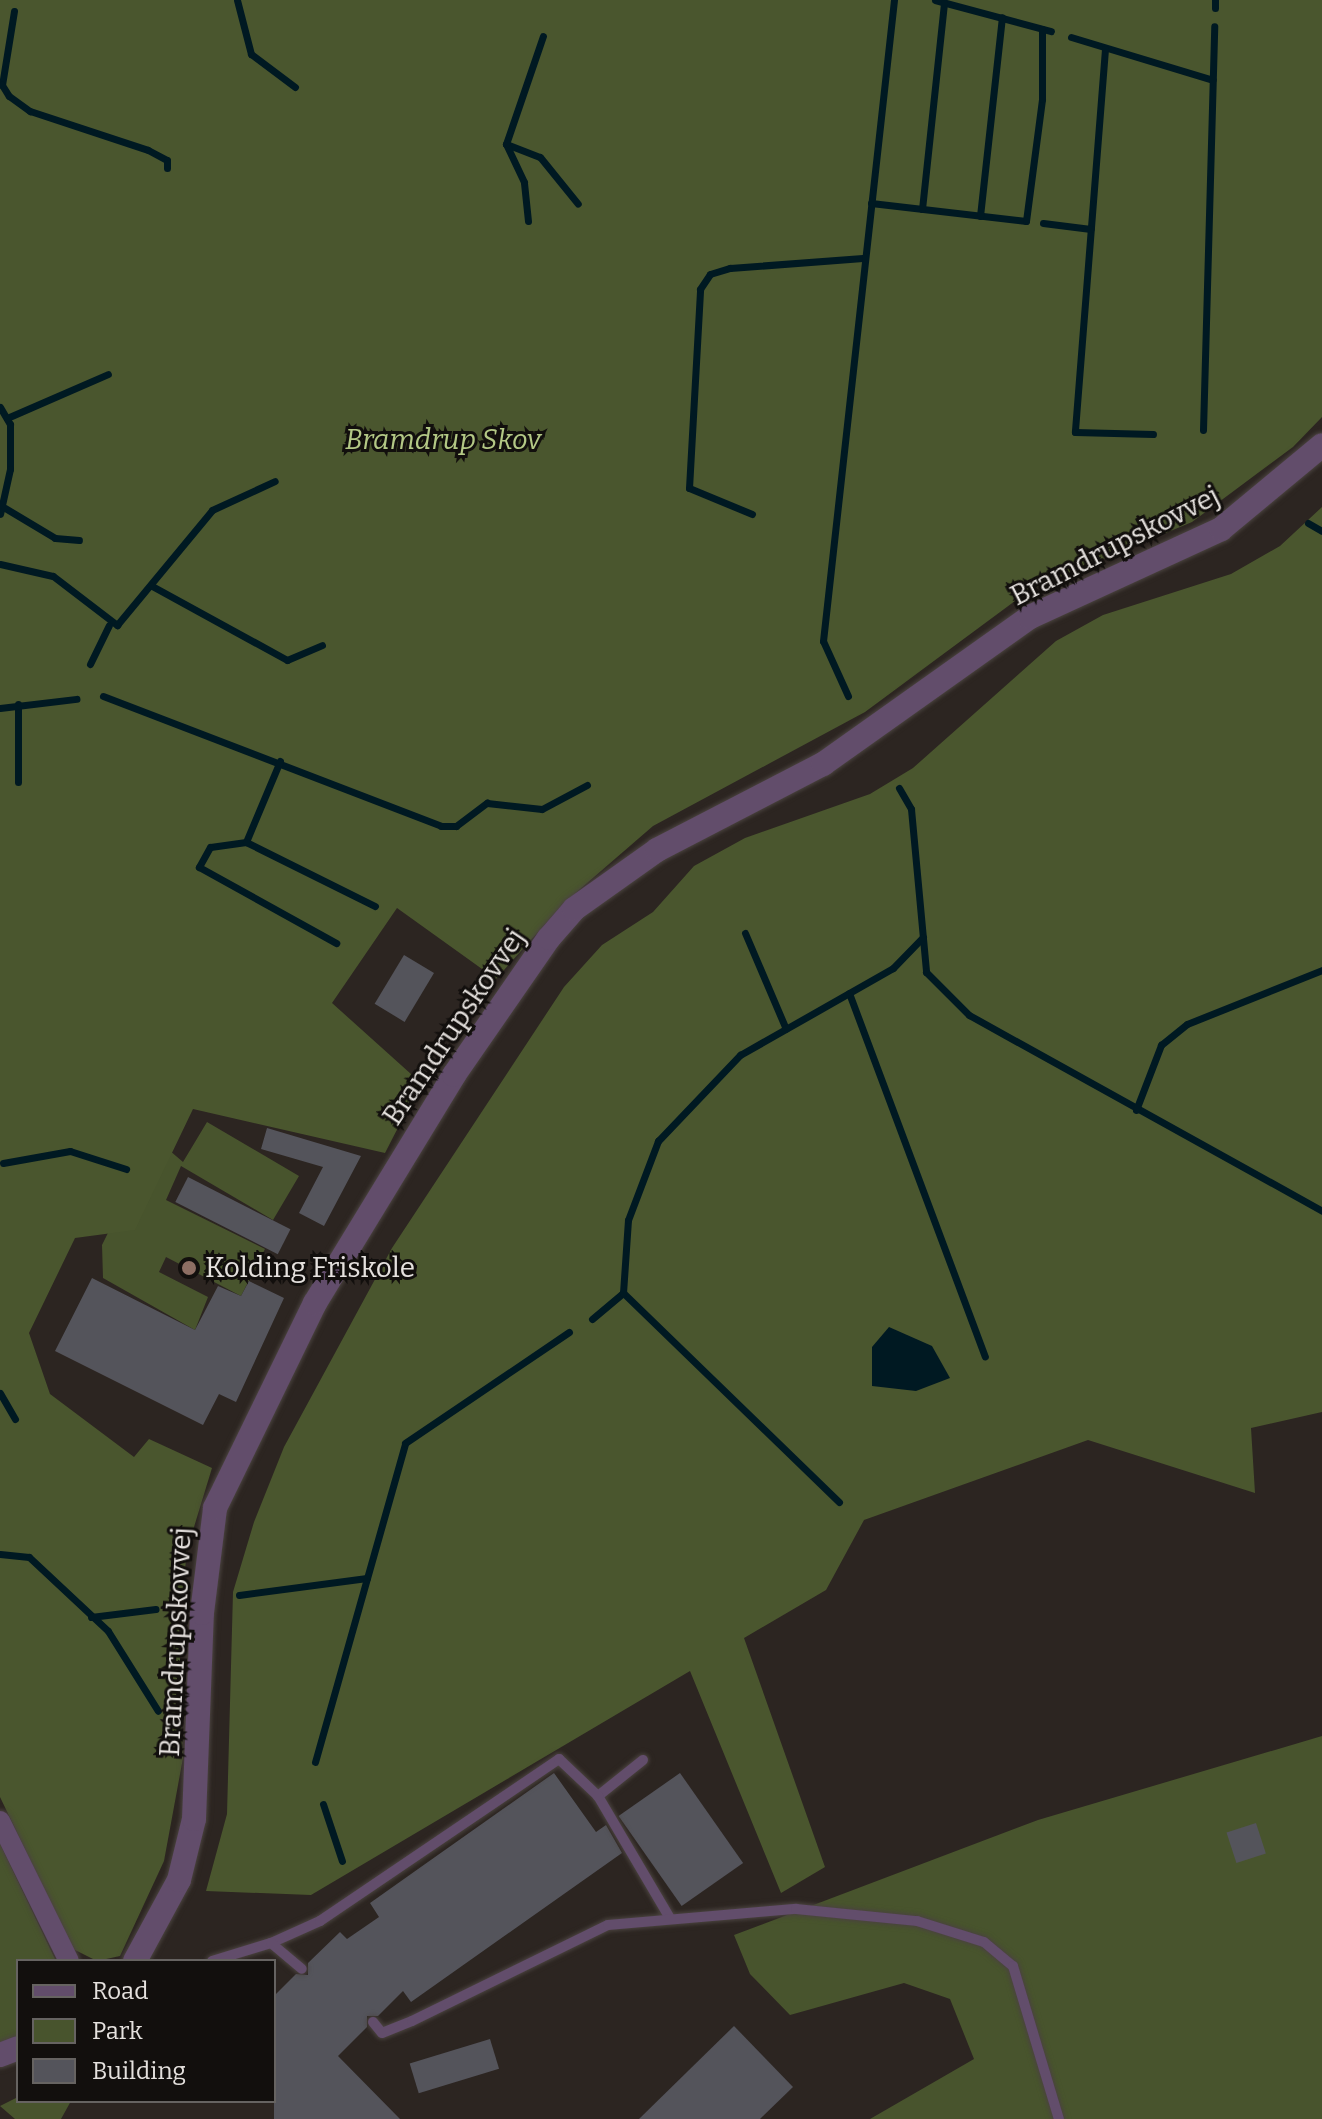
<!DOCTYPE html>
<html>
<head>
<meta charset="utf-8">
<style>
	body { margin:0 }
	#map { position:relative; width:1322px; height:2119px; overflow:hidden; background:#2c2521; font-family:Bitter,serif }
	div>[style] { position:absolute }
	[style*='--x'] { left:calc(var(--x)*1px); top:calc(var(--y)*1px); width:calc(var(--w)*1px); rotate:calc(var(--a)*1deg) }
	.green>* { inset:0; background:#48542d }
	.forest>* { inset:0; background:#4a562e }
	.water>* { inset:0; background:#001922 }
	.stream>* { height:7px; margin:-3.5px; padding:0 3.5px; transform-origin:3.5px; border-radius:3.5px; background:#001922 }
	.building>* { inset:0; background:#54545b; transform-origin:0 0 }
	.roads { filter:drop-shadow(0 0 2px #4a433f) drop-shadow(0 0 2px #4a433f) }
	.service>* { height:10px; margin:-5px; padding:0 5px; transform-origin:5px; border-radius:5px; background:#624d6b }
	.minor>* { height:20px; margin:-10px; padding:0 10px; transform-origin:10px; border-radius:10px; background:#624d6b }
	.tertiary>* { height:24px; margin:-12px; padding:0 12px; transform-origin:12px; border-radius:12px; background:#624d6b }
	.dots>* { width:22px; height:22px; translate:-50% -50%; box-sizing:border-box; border:4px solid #120f0d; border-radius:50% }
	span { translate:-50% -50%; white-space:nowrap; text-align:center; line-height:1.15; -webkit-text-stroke:6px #120f0d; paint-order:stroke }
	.park-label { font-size:28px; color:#b3c885; font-style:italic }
	.street-label { font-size:28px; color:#e5e1de }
	.poi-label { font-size:28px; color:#e5e1de }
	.left { translate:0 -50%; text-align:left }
	.legend { position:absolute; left:16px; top:1959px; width:260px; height:144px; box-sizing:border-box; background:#120f0d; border:2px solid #666361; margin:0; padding:10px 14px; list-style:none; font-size:24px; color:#e5e1de }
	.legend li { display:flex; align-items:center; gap:16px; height:40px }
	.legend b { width:40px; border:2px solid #666361 }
</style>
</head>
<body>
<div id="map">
	<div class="green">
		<div style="clip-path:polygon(207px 1122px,299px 1176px,273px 1220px,181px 1166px,166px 1200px,265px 1249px,241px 1296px,166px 1257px,159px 1272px,208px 1297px,195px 1330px,103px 1278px,102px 1245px,155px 1138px,183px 1162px)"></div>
		<div style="clip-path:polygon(1322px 1736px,1322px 2119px,870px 2119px,974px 2059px,950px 1999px,904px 1983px,790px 2015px,750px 1974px,734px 1935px,1038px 1820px)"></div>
		<div style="clip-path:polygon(0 1844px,56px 1961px,18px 1961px,18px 2036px,0 2043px)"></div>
		<div style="clip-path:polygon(18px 2097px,18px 2101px,71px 2101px,61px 2119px,15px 2119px,0 2106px)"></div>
	</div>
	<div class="forest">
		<div style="clip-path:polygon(0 0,1322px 0,1322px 417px,1293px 447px,1192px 522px,1030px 590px,865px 712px,653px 826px,564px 903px,496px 979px,397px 908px,332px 1003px,421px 1083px,385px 1153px,193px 1109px,135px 1230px,75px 1238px,29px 1333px,50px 1394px,134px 1457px,149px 1439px,212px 1468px,187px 1550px,179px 1629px,183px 1758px,164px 1861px,120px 1956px,97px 1961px,73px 1949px,0 1797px)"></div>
		<div style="clip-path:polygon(1322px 507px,1322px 1412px,1251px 1428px,1255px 1493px,1088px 1440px,864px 1520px,826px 1590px,744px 1638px,825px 1867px,781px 1893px,690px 1671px,311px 1895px,206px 1891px,227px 1814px,233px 1592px,254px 1522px,284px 1447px,392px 1248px,564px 987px,602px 945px,653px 912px,694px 866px,745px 838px,870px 794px,913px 768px,1056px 641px,1103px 615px,1231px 574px,1280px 546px)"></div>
	</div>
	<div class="water">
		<div style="clip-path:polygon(889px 1327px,932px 1346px,950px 1378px,916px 1391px,872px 1386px,872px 1347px)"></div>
	</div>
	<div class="stream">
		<div style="--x:237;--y:0;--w:56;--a:75.5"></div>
		<div style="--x:251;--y:54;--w:55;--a:36.9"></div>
		<div style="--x:935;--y:0;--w:120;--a:15"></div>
		<div style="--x:1215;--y:8;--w:8;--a:-90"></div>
		<div style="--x:14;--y:11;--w:75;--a:99.2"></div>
		<div style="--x:2;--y:85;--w:13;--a:58"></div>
		<div style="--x:9;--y:96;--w:26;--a:36"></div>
		<div style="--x:30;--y:111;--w:124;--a:18.3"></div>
		<div style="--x:148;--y:150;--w:21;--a:28"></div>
		<div style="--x:167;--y:160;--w:8;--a:90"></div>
		<div style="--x:1071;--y:37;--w:148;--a:16.8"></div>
		<div style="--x:1105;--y:49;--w:384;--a:94.5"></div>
		<div style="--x:1075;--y:432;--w:78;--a:1.5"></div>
		<div style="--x:506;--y:144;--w:36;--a:21"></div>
		<div style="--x:540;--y:157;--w:60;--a:51"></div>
		<div style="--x:871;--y:203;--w:156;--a:6.6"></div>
		<div style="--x:1026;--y:221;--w:123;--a:-82.5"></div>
		<div style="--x:1042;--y:99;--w:70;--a:-90"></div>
		<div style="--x:922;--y:209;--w:207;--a:-83.9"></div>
		<div style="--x:980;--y:216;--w:200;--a:-83.7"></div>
		<div style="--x:528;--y:221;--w:39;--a:-96"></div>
		<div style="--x:524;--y:182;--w:42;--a:-115.3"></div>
		<div style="--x:506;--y:144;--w:114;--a:-71.1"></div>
		<div style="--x:1043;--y:223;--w:48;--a:7.1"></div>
		<div style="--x:0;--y:407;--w:20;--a:60"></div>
		<div style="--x:10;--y:424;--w:45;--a:90"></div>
		<div style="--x:10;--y:469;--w:46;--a:102.5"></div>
		<div style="--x:7;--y:418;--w:110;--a:-23.5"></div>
		<div style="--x:1203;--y:430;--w:404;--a:-88.4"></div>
		<div style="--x:5;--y:508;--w:58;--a:31"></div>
		<div style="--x:55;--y:538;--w:24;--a:5"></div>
		<div style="--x:752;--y:514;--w:68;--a:-157.6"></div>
		<div style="--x:689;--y:488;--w:199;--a:-86.8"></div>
		<div style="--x:700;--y:289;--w:18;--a:-56"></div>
		<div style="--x:710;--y:274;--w:21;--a:-17"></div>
		<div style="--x:730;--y:268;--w:133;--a:-4.3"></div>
		<div style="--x:1308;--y:523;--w:16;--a:30"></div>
		<div style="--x:0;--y:564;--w:54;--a:12.8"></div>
		<div style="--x:53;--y:576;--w:81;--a:37.4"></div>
		<div style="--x:117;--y:625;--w:149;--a:-50.4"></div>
		<div style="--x:212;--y:510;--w:69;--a:-24.7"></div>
		<div style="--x:152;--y:586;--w:154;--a:28.7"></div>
		<div style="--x:287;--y:660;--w:38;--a:-23"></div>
		<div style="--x:90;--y:664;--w:43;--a:-64"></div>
		<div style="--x:103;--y:696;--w:362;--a:21"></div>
		<div style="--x:441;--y:826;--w:15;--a:0"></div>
		<div style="--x:456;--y:826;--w:39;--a:-37"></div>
		<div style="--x:487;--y:803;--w:55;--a:6.2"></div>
		<div style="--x:542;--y:809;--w:51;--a:-28.1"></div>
		<div style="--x:848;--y:696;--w:60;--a:-114.4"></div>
		<div style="--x:823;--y:641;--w:645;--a:-83.68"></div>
		<div style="--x:18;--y:704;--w:78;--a:90"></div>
		<div style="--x:0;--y:708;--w:77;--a:-6.8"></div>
		<div style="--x:280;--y:761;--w:88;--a:112.8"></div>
		<div style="--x:246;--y:842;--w:36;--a:172"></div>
		<div style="--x:210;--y:847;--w:23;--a:119"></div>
		<div style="--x:199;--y:867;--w:157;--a:29"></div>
		<div style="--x:899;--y:788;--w:24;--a:60"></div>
		<div style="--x:911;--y:809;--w:164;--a:84.7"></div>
		<div style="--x:926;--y:972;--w:61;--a:45"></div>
		<div style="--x:969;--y:1015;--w:404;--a:29"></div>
		<div style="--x:246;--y:842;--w:144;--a:26.4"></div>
		<div style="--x:745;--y:933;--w:104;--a:66.9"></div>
		<div style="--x:849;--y:993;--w:388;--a:69.5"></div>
		<div style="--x:1136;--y:1110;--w:70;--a:-69"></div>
		<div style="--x:1161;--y:1045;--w:33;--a:-39"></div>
		<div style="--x:1187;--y:1024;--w:145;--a:-21.8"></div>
		<div style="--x:3;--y:1163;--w:68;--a:-10.2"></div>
		<div style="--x:70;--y:1151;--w:59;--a:17.8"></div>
		<div style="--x:592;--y:1319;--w:40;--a:-40"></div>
		<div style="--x:0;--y:1393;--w:30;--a:60"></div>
		<div style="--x:839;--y:1502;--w:301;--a:-135.9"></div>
		<div style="--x:623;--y:1293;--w:73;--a:-86.1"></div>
		<div style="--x:628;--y:1220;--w:85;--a:-69.2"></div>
		<div style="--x:658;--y:1141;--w:119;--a:-46.4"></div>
		<div style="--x:740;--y:1055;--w:176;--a:-29.6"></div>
		<div style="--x:893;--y:968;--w:43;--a:-45.9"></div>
		<div style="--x:0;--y:1554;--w:29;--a:6"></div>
		<div style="--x:29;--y:1557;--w:108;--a:43.1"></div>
		<div style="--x:108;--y:1631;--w:94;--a:58"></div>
		<div style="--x:239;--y:1595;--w:129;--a:-7.6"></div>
		<div style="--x:91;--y:1617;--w:65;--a:-7"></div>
		<div style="--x:315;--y:1762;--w:331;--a:-74.2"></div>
		<div style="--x:405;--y:1443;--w:198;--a:-34.1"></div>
		<div style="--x:323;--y:1804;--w:60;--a:71.6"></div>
	</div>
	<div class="building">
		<div style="left:404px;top:955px;width:35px;height:57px;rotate:31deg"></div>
		<div style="clip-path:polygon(267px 1128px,361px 1156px,324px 1226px,299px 1213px,323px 1167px,261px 1149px)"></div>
		<div style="left:188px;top:1177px;width:115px;height:28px;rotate:27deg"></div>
		<div style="clip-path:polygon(92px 1278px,195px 1330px,218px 1286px,241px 1296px,249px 1281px,284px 1298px,236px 1402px,219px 1394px,203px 1425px,55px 1351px)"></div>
		<div style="clip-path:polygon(554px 1773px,596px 1832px,606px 1825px,622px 1853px,411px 2002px,403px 1991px,378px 2016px,367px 2016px,367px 2027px,338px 2056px,400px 2119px,274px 2119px,274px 1996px,296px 1974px,308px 1975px,308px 1963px,340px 1932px,347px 1939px,379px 1917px,370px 1903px)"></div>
		<div style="left:680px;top:1773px;width:110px;height:75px;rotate:55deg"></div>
		<div style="left:1256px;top:1823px;width:32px;height:31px;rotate:72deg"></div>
		<div style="clip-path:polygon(734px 2026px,793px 2087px,760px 2119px,639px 2119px)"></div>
		<div style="left:490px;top:2039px;width:31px;height:84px;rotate:73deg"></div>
	</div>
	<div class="roads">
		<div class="service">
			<div style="--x:643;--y:1760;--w:58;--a:141.3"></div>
			<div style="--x:598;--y:1796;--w:142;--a:59.5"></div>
			<div style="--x:271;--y:1943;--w:54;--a:-24.2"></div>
			<div style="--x:320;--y:1921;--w:289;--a:-34.1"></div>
			<div style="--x:559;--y:1759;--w:54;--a:43.5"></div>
			<div style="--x:212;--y:1961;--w:62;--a:-17"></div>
			<div style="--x:271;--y:1943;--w:40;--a:40"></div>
			<div style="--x:373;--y:2022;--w:14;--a:51"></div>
			<div style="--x:382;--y:2033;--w:32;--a:-22"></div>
			<div style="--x:412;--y:2021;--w:218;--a:-26.1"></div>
			<div style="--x:608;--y:1925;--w:189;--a:-4.9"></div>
			<div style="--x:796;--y:1909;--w:122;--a:5.7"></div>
			<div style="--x:917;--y:1921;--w:70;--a:17.4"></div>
			<div style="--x:984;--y:1942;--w:38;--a:40"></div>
			<div style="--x:1013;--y:1966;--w:160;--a:73.3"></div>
		</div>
		<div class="minor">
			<div style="--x:0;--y:1821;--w:156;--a:63.8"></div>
		</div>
		<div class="tertiary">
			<div style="--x:135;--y:1961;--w:92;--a:-61.5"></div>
			<div style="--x:179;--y:1880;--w:63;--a:-76.2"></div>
			<div style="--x:194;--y:1819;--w:206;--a:-87.8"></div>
			<div style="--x:202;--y:1613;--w:106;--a:-82.9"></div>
			<div style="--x:215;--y:1508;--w:228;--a:-64"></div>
			<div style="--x:315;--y:1303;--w:267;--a:-58.6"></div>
			<div style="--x:454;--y:1075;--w:167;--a:-55.3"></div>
			<div style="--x:549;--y:938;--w:38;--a:-49"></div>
			<div style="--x:574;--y:909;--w:102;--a:-35.4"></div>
			<div style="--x:657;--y:850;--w:187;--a:-27.4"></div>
			<div style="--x:823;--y:764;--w:254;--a:-35.4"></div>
			<div style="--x:1030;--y:617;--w:210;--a:-24.7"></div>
			<div style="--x:1221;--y:529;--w:131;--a:-39.7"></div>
			<div style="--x:0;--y:2055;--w:19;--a:-21"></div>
		</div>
	</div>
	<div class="dots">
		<div style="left:189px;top:1268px;background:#8d6e63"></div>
	</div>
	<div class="park-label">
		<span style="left:443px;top:440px">Bramdrup Skov</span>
	</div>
	<div class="street-label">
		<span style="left:1115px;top:546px;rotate:-27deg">Bramdrupskovvej</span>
		<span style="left:454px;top:1027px;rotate:-56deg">Bramdrupskovvej</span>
		<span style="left:176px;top:1642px;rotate:-87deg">Bramdrupskovvej</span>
	</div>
	<div class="poi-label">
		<span class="left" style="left:205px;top:1268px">Kolding Friskole</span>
	</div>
	<ul class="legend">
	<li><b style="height:10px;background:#624d6b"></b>Road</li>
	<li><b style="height:22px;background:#48542d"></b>Park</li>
	<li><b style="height:22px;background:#54545b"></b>Building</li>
	</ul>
</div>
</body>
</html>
